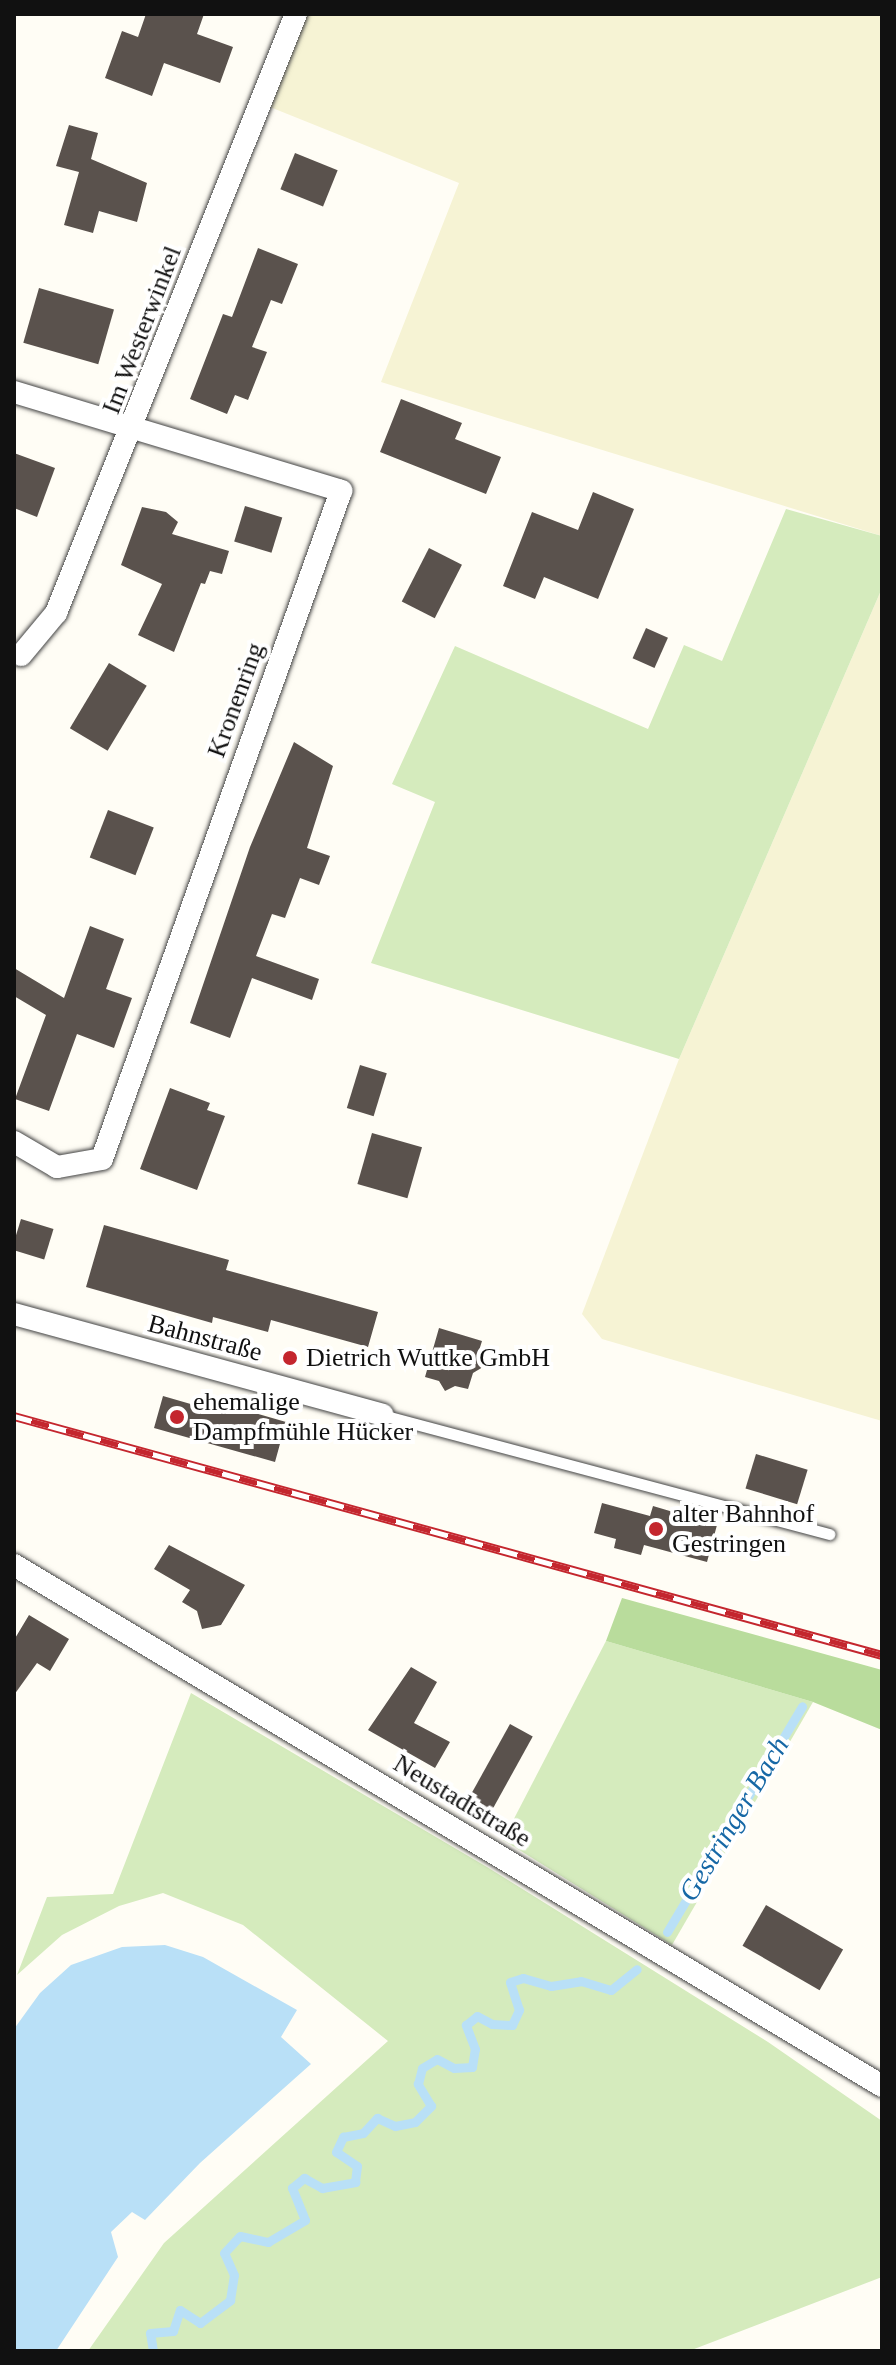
<!DOCTYPE html>
<html>
<head>
<meta charset="utf-8">
<style>
	body { margin:0 }
	#map { position:relative; width:896px; height:2365px; overflow:hidden; background:#fffdf5; font-family:"Times New Roman",serif }
	div>[style] { position:absolute }
	[style*='--x'] { left:calc(var(--x)*1px); top:calc(var(--y)*1px); width:calc(var(--w)*1px); rotate:calc(var(--a)*1deg) }
	.farmland>* { inset:0; background:#f6f3d4 }
	.green>* { inset:0; background:#d5ebbd }
	.forest>* { inset:0; background:#b9dc9c }
	.water>* { inset:0; background:#b9e0f7 }
	.stream>* { height:9px; margin:-4.5px; padding:0 4.5px; transform-origin:4.5px; border-radius:4.5px; background:#b9e0f7 }
	.building>* { inset:0; background:#5a524d; transform-origin:0 0 }
	.roads { filter:drop-shadow(0 0 2px #444) drop-shadow(0 0 2px #444) }
	.lane>* { height:11px; margin:-5.5px; padding:0 5.5px; transform-origin:5.5px; border-radius:5.5px; background:#fff }
	.street>* { height:22px; margin:-11px; padding:0 11px; transform-origin:11px; border-radius:11px; background:#fff }
	.rail>* { height:9px; margin-top:-4.5px; transform-origin:0; background:repeating-linear-gradient(90deg,#fff 0 18px,#c4262e 0 36px); box-sizing:border-box; border-block:2px solid #c4262e }
	.dots>* { width:22px; height:22px; translate:-50% -50%; box-sizing:border-box; border:4px solid #fff; border-radius:50% }
	span { translate:-50% -50%; white-space:nowrap; text-align:center; line-height:1.15; -webkit-text-stroke:8px #fff; paint-order:stroke }
	.street-label { font-size:26px; color:#111 }
	.poi-label { font-size:26px; color:#111 }
	.left { translate:0 -50%; text-align:left }
	.water-label { font-size:28px; color:#1768a6; font-style:italic }
	.frame { position:absolute; inset:0; border:16px solid #111; pointer-events:none }
</style>
</head>
<body>
<div id="map">
	<div class="farmland">
		<div style="clip-path:polygon(306px 14px,882px 14px,882px 536px,381px 382px,459px 183px,270px 107px)"></div>
		<div style="clip-path:polygon(882px 588px,882px 1421px,602px 1339px,582px 1314px,679px 1059px)"></div>
	</div>
	<div class="green">
		<div style="clip-path:polygon(786px 509px,882px 536px,882px 588px,679px 1059px,371px 963px,435px 802px,392px 784px,455px 646px,648px 729px,684px 645px,722px 661px)"></div>
		<div style="clip-path:polygon(606px 1641px,813px 1702px,672px 1945px,503px 1840px)"></div>
		<div style="clip-path:polygon(191px 1693px,487px 1867px,768px 2042px,882px 2121px,882px 2277px,689px 2351px,88px 2351px,164px 2243px,388px 2041px,243px 1925px,163px 1893px,119px 1906px,62px 1935px,17px 1975px,47px 1897px,113px 1894px)"></div>
	</div>
	<div class="forest">
		<div style="clip-path:polygon(622px 1598px,882px 1670px,882px 1730px,813px 1702px,606px 1641px)"></div>
	</div>
	<div class="water">
		<div style="clip-path:polygon(165px 1945px,203px 1957px,297px 2010px,281px 2037px,311px 2064px,200px 2163px,145px 2220px,132px 2212px,111px 2232px,118px 2257px,56px 2351px,14px 2351px,14px 2029px,40px 1993px,71px 1965px,122px 1947px)"></div>
	</div>
	<div class="stream">
		<div style="--x:667;--y:1932;--w:263;--a:-59.1"></div>
		<div style="--x:153;--y:2351;--w:18;--a:-99"></div>
		<div style="--x:150;--y:2333;--w:23;--a:-5"></div>
		<div style="--x:173;--y:2331;--w:22;--a:-72"></div>
		<div style="--x:180;--y:2310;--w:24;--a:33"></div>
		<div style="--x:200;--y:2323;--w:38;--a:-37"></div>
		<div style="--x:230;--y:2300;--w:25;--a:-81"></div>
		<div style="--x:234;--y:2275;--w:24;--a:-114"></div>
		<div style="--x:224;--y:2253;--w:23;--a:-47"></div>
		<div style="--x:240;--y:2236;--w:29;--a:12"></div>
		<div style="--x:268;--y:2242;--w:43;--a:-30.7"></div>
		<div style="--x:305;--y:2220;--w:35;--a:-112"></div>
		<div style="--x:292;--y:2188;--w:16;--a:-40"></div>
		<div style="--x:304;--y:2178;--w:21;--a:29"></div>
		<div style="--x:322;--y:2188;--w:34;--a:-10"></div>
		<div style="--x:355;--y:2182;--w:16;--a:-83"></div>
		<div style="--x:357;--y:2166;--w:25;--a:-146"></div>
		<div style="--x:336;--y:2152;--w:17;--a:-65"></div>
		<div style="--x:343;--y:2137;--w:20;--a:-11"></div>
		<div style="--x:363;--y:2133;--w:21;--a:-47"></div>
		<div style="--x:377;--y:2118;--w:20;--a:24"></div>
		<div style="--x:395;--y:2126;--w:20;--a:-11"></div>
		<div style="--x:415;--y:2122;--w:23;--a:-45"></div>
		<div style="--x:431;--y:2106;--w:26;--a:-121"></div>
		<div style="--x:418;--y:2084;--w:16;--a:-76"></div>
		<div style="--x:422;--y:2068;--w:17;--a:-31"></div>
		<div style="--x:437;--y:2059;--w:19;--a:28"></div>
		<div style="--x:454;--y:2068;--w:18;--a:-3"></div>
		<div style="--x:472;--y:2067;--w:18;--a:-81"></div>
		<div style="--x:475;--y:2049;--w:26;--a:-111"></div>
		<div style="--x:466;--y:2025;--w:14;--a:-39"></div>
		<div style="--x:477;--y:2016;--w:17;--a:28"></div>
		<div style="--x:492;--y:2024;--w:20;--a:3"></div>
		<div style="--x:512;--y:2025;--w:17;--a:-65"></div>
		<div style="--x:519;--y:2010;--w:29;--a:-108"></div>
		<div style="--x:510;--y:1982;--w:14;--a:-17"></div>
		<div style="--x:523;--y:1978;--w:29;--a:16"></div>
		<div style="--x:551;--y:1986;--w:30;--a:-9"></div>
		<div style="--x:581;--y:1981;--w:31;--a:17"></div>
		<div style="--x:611;--y:1990;--w:33;--a:-39"></div>
	</div>
	<div class="building">
		<div style="clip-path:polygon(146px 14px,204px 14px,197px 34px,233px 47px,220px 83px,164px 63px,152px 96px,105px 78px,122px 31px,138px 37px)"></div>
		<div style="clip-path:polygon(69px 125px,98px 133px,91px 159px,147px 183px,137px 222px,99px 211px,93px 233px,64px 225px,79px 172px,56px 166px)"></div>
		<div style="left:295px;top:153px;width:46px;height:39px;rotate:22deg"></div>
		<div style="clip-path:polygon(258px 248px,298px 264px,282px 304px,271px 300px,252px 347px,267px 352px,248px 400px,235px 395px,227px 414px,190px 399px,223px 314px,232px 317px)"></div>
		<div style="left:39px;top:288px;width:78px;height:57px;rotate:16deg"></div>
		<div style="clip-path:polygon(401px 399px,462px 423px,455px 439px,501px 457px,486px 494px,380px 452px)"></div>
		<div style="clip-path:polygon(14px 453px,55px 468px,37px 517px,14px 508px)"></div>
		<div style="clip-path:polygon(593px 492px,634px 509px,598px 599px,544px 577px,535px 599px,503px 586px,532px 512px,578px 530px)"></div>
		<div style="left:245px;top:506px;width:39px;height:37px;rotate:17deg"></div>
		<div style="clip-path:polygon(142px 507px,166px 512px,178px 522px,172px 534px,229px 551px,222px 574px,210px 571px,205px 584px,201px 583px,174px 652px,138px 635px,162px 584px,121px 565px)"></div>
		<div style="left:429px;top:548px;width:37px;height:60px;rotate:27deg"></div>
		<div style="left:646px;top:628px;width:24px;height:33px;rotate:24deg"></div>
		<div style="left:109px;top:663px;width:44px;height:76px;rotate:31deg"></div>
		<div style="clip-path:polygon(294px 742px,333px 766px,307px 848px,330px 856px,319px 885px,300px 878px,285px 918px,272px 914px,256px 956px,319px 979px,312px 1000px,252px 978px,230px 1038px,190px 1023px,250px 847px)"></div>
		<div style="left:108px;top:810px;width:49px;height:51px;rotate:21deg"></div>
		<div style="clip-path:polygon(90px 926px,124px 939px,106px 989px,132px 998px,114px 1048px,77px 1034px,49px 1111px,15px 1099px,46px 1015px,14px 996px,14px 968px,64px 998px)"></div>
		<div style="left:360px;top:1065px;width:28px;height:45px;rotate:17deg"></div>
		<div style="clip-path:polygon(170px 1088px,210px 1103px,207px 1110px,225px 1116px,197px 1190px,140px 1169px)"></div>
		<div style="left:372px;top:1133px;width:52px;height:53px;rotate:16deg"></div>
		<div style="left:21px;top:1219px;width:34px;height:32px;rotate:17deg"></div>
		<div style="clip-path:polygon(104px 1225px,229px 1260px,226px 1270px,378px 1312px,368px 1347px,271px 1320px,268px 1332px,213px 1317px,212px 1323px,86px 1287px)"></div>
		<div style="clip-path:polygon(439px 1328px,482px 1341px,477px 1357px,483px 1367px,473px 1373px,468px 1389px,455px 1386px,445px 1391px,439px 1381px,425px 1377px)"></div>
		<div style="clip-path:polygon(163px 1396px,201px 1407px,203px 1398px,286px 1422px,275px 1462px,154px 1428px)"></div>
		<div style="left:756px;top:1454px;width:54px;height:36px;rotate:17deg"></div>
		<div style="clip-path:polygon(602px 1503px,650px 1516px,653px 1506px,717px 1525px,707px 1562px,644px 1545px,641px 1555px,614px 1548px,616px 1539px,594px 1533px)"></div>
		<div style="clip-path:polygon(169px 1545px,245px 1585px,221px 1625px,202px 1629px,197px 1611px,182px 1602px,190px 1590px,154px 1569px)"></div>
		<div style="clip-path:polygon(29px 1615px,69px 1639px,50px 1671px,37px 1663px,14px 1695px,14px 1640px)"></div>
		<div style="clip-path:polygon(411px 1667px,437px 1682px,414px 1723px,450px 1742px,435px 1768px,368px 1730px)"></div>
		<div style="left:510px;top:1724px;width:26px;height:91px;rotate:29deg"></div>
		<div style="left:766px;top:1905px;width:89px;height:47px;rotate:30deg"></div>
	</div>
	<div class="roads">
		<div class="lane">
			<div style="--x:382;--y:1415;--w:463;--a:14.9"></div>
		</div>
		<div class="street">
			<div style="--x:14;--y:392;--w:342;--a:16.8"></div>
			<div style="--x:341;--y:491;--w:709;--a:109.69"></div>
			<div style="--x:102;--y:1159;--w:46;--a:169.9"></div>
			<div style="--x:57;--y:1167;--w:50;--a:-149.8"></div>
			<div style="--x:21;--y:655;--w:55;--a:-50.2"></div>
			<div style="--x:56;--y:613;--w:645;--a:-68.17"></div>
			<div style="--x:14;--y:1314;--w:382;--a:15.3"></div>
			<div style="--x:14;--y:1565;--w:1012;--a:30.97"></div>
		</div>
	</div>
	<div class="rail">
		<div style="--x:14;--y:1416;--w:900;--a:15.39"></div>
	</div>
	<div class="dots">
		<div style="left:290px;top:1358px;background:#c4262e"></div>
		<div style="left:177px;top:1417px;background:#c4262e"></div>
		<div style="left:656px;top:1529px;background:#c4262e"></div>
	</div>
	<div class="street-label">
		<span style="left:142px;top:330px;rotate:-69deg">Im Westerwinkel</span>
		<span style="left:236px;top:700px;rotate:-70deg">Kronenring</span>
		<span style="left:205px;top:1338px;rotate:15deg">Bahnstraße</span>
		<span style="left:462px;top:1801px;rotate:31deg">Neustadtstraße</span>
	</div>
	<div class="poi-label">
		<span class="left" style="left:306px;top:1358px">Dietrich Wuttke GmbH</span>
		<span class="left" style="left:193px;top:1417px">ehemalige<br>Dampfmühle Hücker</span>
		<span class="left" style="left:672px;top:1529px">alter Bahnhof<br>Gestringen</span>
	</div>
	<div class="water-label">
		<span style="left:734px;top:1819px;rotate:-59deg">Gestringer Bach</span>
	</div>
	<div class="frame"></div>
</div>
</body>
</html>
